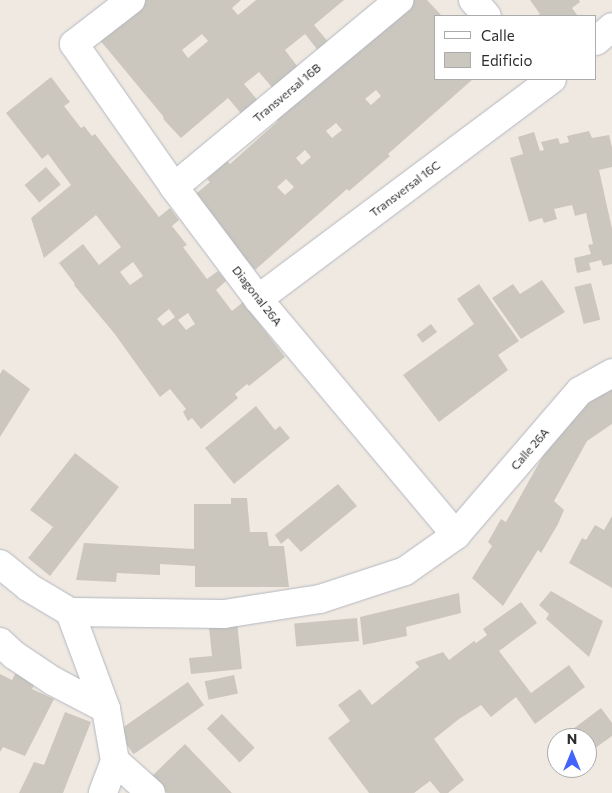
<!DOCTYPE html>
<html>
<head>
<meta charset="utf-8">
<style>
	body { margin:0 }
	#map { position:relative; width:612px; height:793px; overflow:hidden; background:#efe9e1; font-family:Commissioner,sans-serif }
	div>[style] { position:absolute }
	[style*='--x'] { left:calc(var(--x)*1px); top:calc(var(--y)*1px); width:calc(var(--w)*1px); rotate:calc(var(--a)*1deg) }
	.building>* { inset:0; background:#cbc7bf; transform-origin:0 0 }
	.roads { filter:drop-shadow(0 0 1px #b4b7c1) drop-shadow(0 0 1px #b4b7c1) }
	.minor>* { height:28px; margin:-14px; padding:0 14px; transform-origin:14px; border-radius:14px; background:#fff }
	span { translate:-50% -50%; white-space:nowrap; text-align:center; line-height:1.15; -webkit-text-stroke:5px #fff; paint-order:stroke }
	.street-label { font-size:12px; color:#2e2e2e }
	.legend { position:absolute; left:434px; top:15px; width:162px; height:65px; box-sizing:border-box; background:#fff; border:1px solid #ababab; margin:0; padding:6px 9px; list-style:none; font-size:15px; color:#2e2e2e }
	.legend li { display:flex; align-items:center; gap:10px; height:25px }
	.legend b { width:25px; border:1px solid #ababab }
	.north { position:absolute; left:547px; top:728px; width:50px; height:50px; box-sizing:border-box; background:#fff; border:1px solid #ababab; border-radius:50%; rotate:0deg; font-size:14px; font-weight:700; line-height:20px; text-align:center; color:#2e2e2e }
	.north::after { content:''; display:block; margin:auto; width:18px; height:22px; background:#4264fb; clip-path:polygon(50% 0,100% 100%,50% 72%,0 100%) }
</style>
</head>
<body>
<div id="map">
	<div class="building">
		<div style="clip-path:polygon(evenodd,146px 0,241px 0,232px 8px,238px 15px,256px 0,344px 0,314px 25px,330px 44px,320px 53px,305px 34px,285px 50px,300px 70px,275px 91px,259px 72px,244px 84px,260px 103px,244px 117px,228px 98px,181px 138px,164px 120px,163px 116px,99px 39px,146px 0,202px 34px,208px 41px,188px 58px,182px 50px,202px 34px)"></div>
		<div style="clip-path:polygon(evenodd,409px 0,427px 0,442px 16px,436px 16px,436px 79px,473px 79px,388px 154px,390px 156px,349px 191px,347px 189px,255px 270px,191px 198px,210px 182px,207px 179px,227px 161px,230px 164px,278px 121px,275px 117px,409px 0,376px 90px,381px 96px,371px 105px,365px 99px,376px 90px,409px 0,336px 123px,342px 130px,332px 138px,326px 131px,336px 123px,409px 0,305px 150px,311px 157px,302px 165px,296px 158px,305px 150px,409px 0,286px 179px,294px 187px,285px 195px,277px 187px,286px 179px)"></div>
		<div style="clip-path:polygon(530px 0,579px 0,580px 2px,572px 8px,578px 16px,536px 16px,540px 14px)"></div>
		<div style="clip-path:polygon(evenodd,51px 77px,70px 102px,64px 106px,81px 128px,84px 126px,92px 136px,95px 134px,159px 217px,170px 208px,179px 220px,172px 226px,187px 245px,183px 247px,207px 279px,218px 271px,226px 281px,216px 290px,232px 311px,243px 302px,285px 357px,249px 386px,247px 384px,235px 394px,238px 398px,201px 429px,192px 418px,188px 421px,183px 412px,186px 409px,170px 389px,160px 397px,114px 333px,74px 285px,75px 284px,59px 263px,83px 244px,99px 265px,121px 247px,96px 215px,44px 258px,31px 218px,71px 185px,48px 154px,42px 159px,6px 113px,51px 77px,133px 262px,143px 276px,130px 285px,120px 272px,133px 262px,51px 77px,169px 309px,175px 317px,163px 326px,157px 319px,169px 309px,51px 77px,188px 313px,195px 324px,186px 330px,178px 320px,188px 313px)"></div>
		<div style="clip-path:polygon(589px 131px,592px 138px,609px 135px,612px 148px,612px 167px,599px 170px,612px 229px,612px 264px,603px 266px,601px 260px,589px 263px,591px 270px,577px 273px,574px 258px,591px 254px,588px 245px,593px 244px,586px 213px,575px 216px,572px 205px,554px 209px,557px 219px,544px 223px,542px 218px,529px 222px,510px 158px,523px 154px,518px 137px,534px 132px,540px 151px,544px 150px,541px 142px,558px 138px,560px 144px,569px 142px,567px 136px)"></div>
		<div style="left:46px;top:167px;width:23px;height:28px;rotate:50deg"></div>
		<div style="clip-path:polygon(542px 280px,565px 312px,521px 339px,492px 298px,513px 284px,520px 294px)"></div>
		<div style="left:591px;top:283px;width:38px;height:17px;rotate:76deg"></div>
		<div style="clip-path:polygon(479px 284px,519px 341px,498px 355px,508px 370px,439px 422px,403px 375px,474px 324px,457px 299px)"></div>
		<div style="left:431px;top:324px;width:10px;height:18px;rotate:53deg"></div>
		<div style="clip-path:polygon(3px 369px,30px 389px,0 437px,0 374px)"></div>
		<div style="clip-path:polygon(612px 386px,612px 424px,587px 441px,554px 501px,564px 510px,558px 524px,541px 553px,538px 550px,503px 606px,472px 578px,492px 546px,488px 542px,501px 519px,506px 522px,548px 447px,583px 406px)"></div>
		<div style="clip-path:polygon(256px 406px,275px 430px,280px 426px,290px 438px,234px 484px,205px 448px)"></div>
		<div style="clip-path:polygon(75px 453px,119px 487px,50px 576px,28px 558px,53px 527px,30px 510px)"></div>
		<div style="clip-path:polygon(338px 484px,357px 506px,301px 552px,288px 538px,281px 544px,275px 535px)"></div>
		<div style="clip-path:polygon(231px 498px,247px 498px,250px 532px,267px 532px,269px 546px,284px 546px,289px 587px,195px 587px,195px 566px,160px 564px,160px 575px,117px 573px,116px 582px,76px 580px,84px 543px,194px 549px,194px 504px,231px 504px)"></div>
		<div style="clip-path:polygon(612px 516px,612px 588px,569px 563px,582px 538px,586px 540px,595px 525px,604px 530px)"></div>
		<div style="clip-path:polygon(551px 591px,603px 621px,589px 657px,546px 619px,549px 614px,539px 605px)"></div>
		<div style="clip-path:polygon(459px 593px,461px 613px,406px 627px,407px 636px,363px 645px,360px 617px)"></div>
		<div style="clip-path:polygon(521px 602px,537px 623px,499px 651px,531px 693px,569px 665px,585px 687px,535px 724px,516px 697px,491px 717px,481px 705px,459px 719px,434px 739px,464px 780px,448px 793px,440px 793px,430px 781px,414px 793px,369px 793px,328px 738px,350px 721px,338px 705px,360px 689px,372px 705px,419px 667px,415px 662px,443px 652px,449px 660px,474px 641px,476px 643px,487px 635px,483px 629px)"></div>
		<div style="left:357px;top:618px;width:23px;height:63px;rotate:85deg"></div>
		<div style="clip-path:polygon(237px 622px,242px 669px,191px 674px,189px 658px,212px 656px,209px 627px)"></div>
		<div style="clip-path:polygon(19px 666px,39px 675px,32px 689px,54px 699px,25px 756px,3px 747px,0 752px,0 674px,12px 680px)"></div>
		<div style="left:234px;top:675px;width:19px;height:30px;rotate:78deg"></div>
		<div style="left:188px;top:682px;width:28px;height:86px;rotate:55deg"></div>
		<div style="clip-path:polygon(601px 708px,612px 723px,612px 736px,587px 754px,587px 738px,561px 738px)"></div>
		<div style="clip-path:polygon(65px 712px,91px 722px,63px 793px,19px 793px,34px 762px,44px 765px)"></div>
		<div style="left:222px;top:714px;width:47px;height:21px;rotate:46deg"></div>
		<div style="clip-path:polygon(185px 744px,232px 793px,167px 793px,151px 777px)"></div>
	</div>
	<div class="roads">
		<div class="minor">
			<div style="--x:131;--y:0;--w:72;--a:142.3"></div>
			<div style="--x:74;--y:44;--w:174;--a:55"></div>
			<div style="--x:174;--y:187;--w:140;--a:53.1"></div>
			<div style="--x:258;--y:299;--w:308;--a:50"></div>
			<div style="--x:473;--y:0;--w:21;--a:49"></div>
			<div style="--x:596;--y:41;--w:21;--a:-41"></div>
			<div style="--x:174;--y:187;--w:293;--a:-39.7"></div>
			<div style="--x:258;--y:299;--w:367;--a:-36.8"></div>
			<div style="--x:0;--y:564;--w:36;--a:39"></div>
			<div style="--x:28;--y:587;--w:49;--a:30.8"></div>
			<div style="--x:70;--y:612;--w:154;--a:0.7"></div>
			<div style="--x:224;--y:614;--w:97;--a:-8.9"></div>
			<div style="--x:320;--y:599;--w:89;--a:-18.2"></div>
			<div style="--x:405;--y:571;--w:62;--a:-35.2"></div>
			<div style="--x:456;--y:535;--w:190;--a:-49.3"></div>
			<div style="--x:580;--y:391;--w:37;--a:-29"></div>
			<div style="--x:70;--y:612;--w:103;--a:69.6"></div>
			<div style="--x:0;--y:642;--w:19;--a:43"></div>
			<div style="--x:14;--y:655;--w:47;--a:33.7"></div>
			<div style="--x:53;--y:681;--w:60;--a:27.8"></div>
			<div style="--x:106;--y:709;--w:53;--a:80.2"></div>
			<div style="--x:115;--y:761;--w:34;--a:111"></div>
			<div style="--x:115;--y:761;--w:48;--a:41.6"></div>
		</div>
	</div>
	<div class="street-label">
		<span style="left:287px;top:93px;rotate:-40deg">Transversal 16B</span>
		<span style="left:405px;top:189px;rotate:-37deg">Transversal 16C</span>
		<span style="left:257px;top:296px;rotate:52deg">Diagonal 26A</span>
		<span style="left:530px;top:449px;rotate:-49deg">Calle 26A</span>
	</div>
	<ul class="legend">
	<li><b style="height:6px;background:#fff"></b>Calle</li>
	<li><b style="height:14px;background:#cbc7bf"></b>Edificio</li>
	</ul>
	<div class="north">N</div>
</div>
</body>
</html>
